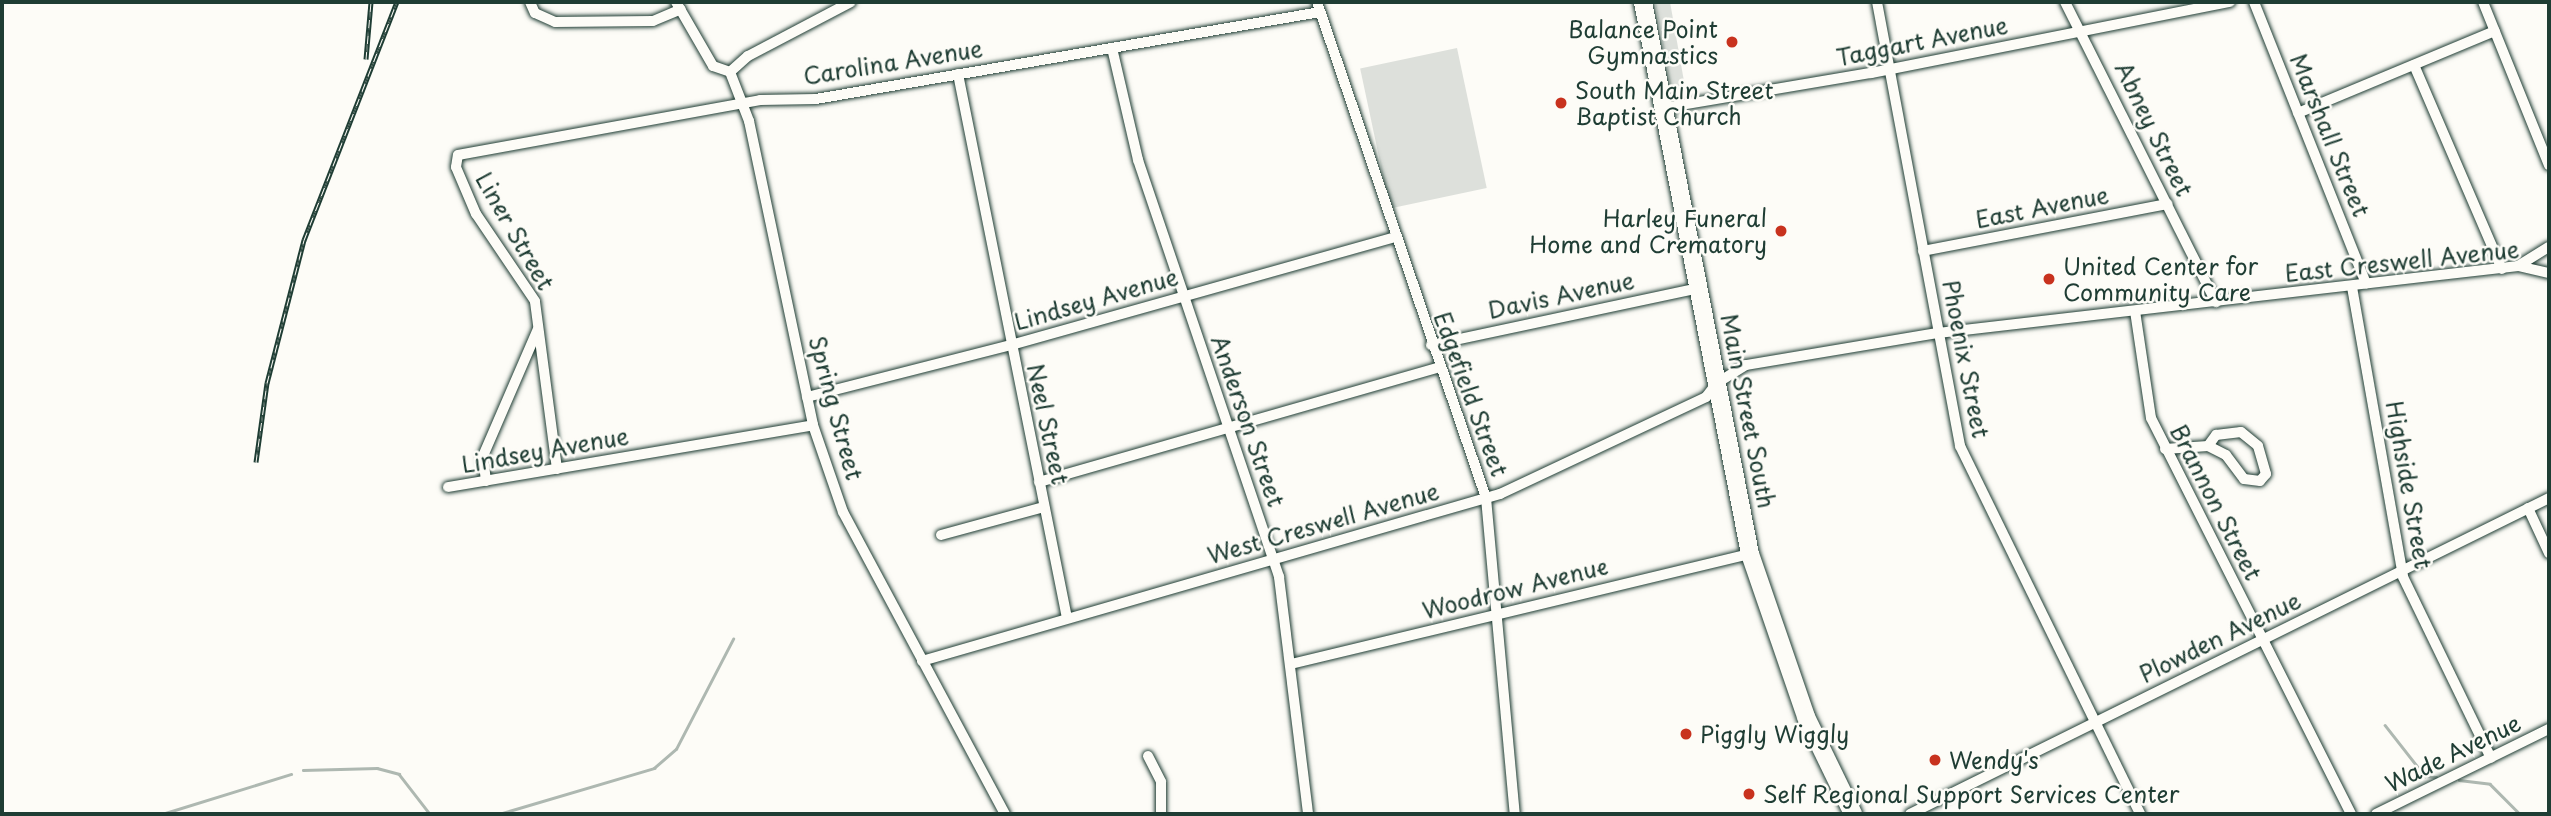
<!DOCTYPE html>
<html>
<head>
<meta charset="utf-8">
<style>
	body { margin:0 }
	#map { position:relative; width:2551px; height:816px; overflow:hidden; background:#fdfcf7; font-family:"Playpen Sans",sans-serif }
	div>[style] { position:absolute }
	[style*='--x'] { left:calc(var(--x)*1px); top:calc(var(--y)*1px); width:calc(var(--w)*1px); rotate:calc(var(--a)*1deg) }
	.green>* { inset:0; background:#dde0db; transform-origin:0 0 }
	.stream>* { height:2.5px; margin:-1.25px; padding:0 1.25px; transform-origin:1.25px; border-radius:1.25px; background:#aeb8b1 }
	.roads { filter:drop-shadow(0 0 2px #1f3d34) drop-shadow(0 0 2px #1f3d34) }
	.street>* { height:10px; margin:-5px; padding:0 5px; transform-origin:5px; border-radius:5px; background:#fdfcf7 }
	.primary>* { height:18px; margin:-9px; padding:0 9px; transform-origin:9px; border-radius:9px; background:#fdfcf7 }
	.rail>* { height:5px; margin-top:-2.5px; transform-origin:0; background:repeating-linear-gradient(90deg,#fdfcf7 0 8px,#1f3d34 0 16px); box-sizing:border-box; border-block:2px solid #1f3d34 }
	.dots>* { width:19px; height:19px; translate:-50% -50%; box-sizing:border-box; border:4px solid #fdfcf7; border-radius:50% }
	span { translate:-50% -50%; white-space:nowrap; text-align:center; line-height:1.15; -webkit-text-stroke:5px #fdfcf7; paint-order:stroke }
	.poi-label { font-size:23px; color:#1f3d34 }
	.right { translate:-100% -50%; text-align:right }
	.left { translate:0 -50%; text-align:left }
	.street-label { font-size:23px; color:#1f3d34 }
	.frame { position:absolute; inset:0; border:4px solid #1f3d34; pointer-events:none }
</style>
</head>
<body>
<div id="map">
	<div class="green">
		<div style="clip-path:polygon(1655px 2px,1670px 2px,1685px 87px,1679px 95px,1672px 93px)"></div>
		<div style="left:1457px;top:48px;width:143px;height:99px;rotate:78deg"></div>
	</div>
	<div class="stream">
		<div style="--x:2385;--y:725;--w:65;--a:51.9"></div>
		<div style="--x:2425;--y:776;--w:11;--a:5"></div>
		<div style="--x:303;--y:770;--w:74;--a:-1.5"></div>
		<div style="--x:377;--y:768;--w:23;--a:15"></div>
		<div style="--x:399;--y:774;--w:51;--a:52.2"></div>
		<div style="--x:2459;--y:780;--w:31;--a:7"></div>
		<div style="--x:2490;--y:784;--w:42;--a:45"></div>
		<div style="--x:162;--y:814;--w:135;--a:-17.2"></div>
		<div style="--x:499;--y:814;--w:162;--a:-16.5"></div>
		<div style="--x:654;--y:768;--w:29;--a:-41"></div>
		<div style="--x:676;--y:749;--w:124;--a:-62.6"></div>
	</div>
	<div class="roads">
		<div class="street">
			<div style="--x:530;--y:2;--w:12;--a:66"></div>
			<div style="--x:535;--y:13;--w:22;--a:24"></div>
			<div style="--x:555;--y:22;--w:98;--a:-0.6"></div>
			<div style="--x:653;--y:21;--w:30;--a:-23"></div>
			<div style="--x:676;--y:2;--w:74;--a:60"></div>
			<div style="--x:713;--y:66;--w:18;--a:19"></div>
			<div style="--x:730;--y:72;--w:53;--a:68.8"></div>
			<div style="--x:749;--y:121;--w:311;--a:78.1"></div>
			<div style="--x:813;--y:425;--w:92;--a:71"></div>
			<div style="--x:843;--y:512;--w:343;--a:61.8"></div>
			<div style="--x:1317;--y:2;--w:524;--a:71.18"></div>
			<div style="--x:1486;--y:498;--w:317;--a:84.8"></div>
			<div style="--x:1877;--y:2;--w:452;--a:79.4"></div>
			<div style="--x:1960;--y:446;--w:410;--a:63.9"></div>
			<div style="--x:2065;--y:2;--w:336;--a:63.3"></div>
			<div style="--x:2254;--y:2;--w:303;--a:68.3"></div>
			<div style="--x:2483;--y:2;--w:176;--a:68"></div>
			<div style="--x:1112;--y:48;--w:115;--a:76.9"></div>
			<div style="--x:1138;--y:160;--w:440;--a:71.3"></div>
			<div style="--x:1279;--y:577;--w:239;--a:83"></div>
			<div style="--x:2414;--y:65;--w:222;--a:66.7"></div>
			<div style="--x:730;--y:72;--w:24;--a:-42"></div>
			<div style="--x:748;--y:56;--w:116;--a:-27.7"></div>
			<div style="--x:958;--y:74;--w:555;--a:78.67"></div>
			<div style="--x:1663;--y:108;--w:211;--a:-9.6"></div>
			<div style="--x:1871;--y:73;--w:366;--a:-11.2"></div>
			<div style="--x:2298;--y:113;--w:213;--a:-22.6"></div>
			<div style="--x:1923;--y:251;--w:249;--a:-10.9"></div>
			<div style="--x:2518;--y:266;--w:36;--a:-32"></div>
			<div style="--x:2352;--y:287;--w:294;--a:80"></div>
			<div style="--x:2403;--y:577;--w:201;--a:64.1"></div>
			<div style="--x:2135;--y:311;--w:108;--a:81.5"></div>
			<div style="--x:2151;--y:418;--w:444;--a:63.2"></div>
			<div style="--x:1431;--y:345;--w:274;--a:-12"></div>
			<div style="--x:807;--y:397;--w:211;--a:-14.3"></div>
			<div style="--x:1011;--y:345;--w:398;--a:-15.7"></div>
			<div style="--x:2165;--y:449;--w:43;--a:-4"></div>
			<div style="--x:2208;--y:446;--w:14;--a:-54"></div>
			<div style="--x:2216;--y:435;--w:25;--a:-7"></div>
			<div style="--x:2241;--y:432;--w:22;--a:39"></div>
			<div style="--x:2258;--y:446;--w:29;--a:74"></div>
			<div style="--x:2266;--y:474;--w:9;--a:131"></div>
			<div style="--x:2260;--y:481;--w:16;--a:-173"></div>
			<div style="--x:2244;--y:479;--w:30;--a:-127"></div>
			<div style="--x:2226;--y:455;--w:20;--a:-153"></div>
			<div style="--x:557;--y:469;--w:169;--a:-97.5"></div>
			<div style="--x:535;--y:301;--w:105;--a:-124.1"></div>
			<div style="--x:476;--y:214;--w:51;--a:-113.1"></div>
			<div style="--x:456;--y:167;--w:12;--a:-81"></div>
			<div style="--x:458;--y:155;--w:307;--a:-10.3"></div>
			<div style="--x:760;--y:100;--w:56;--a:-1"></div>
			<div style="--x:816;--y:99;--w:511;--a:-9.79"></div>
			<div style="--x:486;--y:481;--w:25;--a:-97"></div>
			<div style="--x:483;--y:456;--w:138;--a:-66.6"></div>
			<div style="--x:1039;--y:482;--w:416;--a:-16"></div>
			<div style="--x:448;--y:487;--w:370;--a:-9.6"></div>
			<div style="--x:2528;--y:508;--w:50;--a:65"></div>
			<div style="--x:941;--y:535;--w:107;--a:-15.2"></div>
			<div style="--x:922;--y:661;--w:602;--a:-16.12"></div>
			<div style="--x:1500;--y:494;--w:228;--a:-25.2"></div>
			<div style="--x:1706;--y:397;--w:18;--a:-52"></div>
			<div style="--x:1717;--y:383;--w:34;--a:-32"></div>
			<div style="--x:1746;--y:365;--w:195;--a:-9.5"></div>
			<div style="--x:1938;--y:333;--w:584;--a:-6.59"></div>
			<div style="--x:2518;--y:266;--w:32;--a:13"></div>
			<div style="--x:1291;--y:664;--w:472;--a:-13.5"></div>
			<div style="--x:1148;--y:756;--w:29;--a:63"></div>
			<div style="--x:1161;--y:782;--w:32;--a:90"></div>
			<div style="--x:1910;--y:814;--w:713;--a:-26.31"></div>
			<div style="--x:2376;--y:814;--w:193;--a:-26.2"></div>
		</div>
		<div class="primary">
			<div style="--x:1643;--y:2;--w:562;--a:79.03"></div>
			<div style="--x:1750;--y:554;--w:172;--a:71"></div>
			<div style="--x:1806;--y:717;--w:108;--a:64.1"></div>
		</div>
	</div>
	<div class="rail">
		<div style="--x:366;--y:59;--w:57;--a:-85"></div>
		<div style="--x:256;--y:462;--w:80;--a:-82.1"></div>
		<div style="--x:267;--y:383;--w:148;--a:-75.5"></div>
		<div style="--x:304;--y:240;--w:256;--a:-68.7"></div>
	</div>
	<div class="dots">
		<div style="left:1732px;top:42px;background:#c8321e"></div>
		<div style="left:1561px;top:103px;background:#c8321e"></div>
		<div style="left:1781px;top:231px;background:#c8321e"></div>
		<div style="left:2049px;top:279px;background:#c8321e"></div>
		<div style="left:1686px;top:734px;background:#c8321e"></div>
		<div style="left:1935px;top:760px;background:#c8321e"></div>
		<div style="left:1749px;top:794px;background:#c8321e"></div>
	</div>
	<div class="poi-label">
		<span class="right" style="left:1718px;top:42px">Balance Point<br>Gymnastics</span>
		<span class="left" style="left:1575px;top:103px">South Main Street<br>Baptist Church</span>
		<span class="right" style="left:1767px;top:231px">Harley Funeral<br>Home and Crematory</span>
		<span class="left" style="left:2063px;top:279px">United Center for<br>Community Care</span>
		<span class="left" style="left:1700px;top:734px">Piggly Wiggly</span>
		<span class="left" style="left:1949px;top:760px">Wendy's</span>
		<span class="left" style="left:1763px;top:794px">Self Regional Support Services Center</span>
	</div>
	<div class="street-label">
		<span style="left:1922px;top:41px;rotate:-11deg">Taggart Avenue</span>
		<span style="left:893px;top:62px;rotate:-9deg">Carolina Avenue</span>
		<span style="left:2154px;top:129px;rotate:64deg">Abney Street</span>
		<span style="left:2330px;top:135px;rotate:68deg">Marshall Street</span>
		<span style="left:2042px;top:207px;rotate:-11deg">East Avenue</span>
		<span style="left:515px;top:231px;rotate:60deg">Liner Street</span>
		<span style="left:2402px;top:261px;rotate:-6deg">East Creswell Avenue</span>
		<span style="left:1561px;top:295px;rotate:-12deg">Davis Avenue</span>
		<span style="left:1096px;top:299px;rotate:-16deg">Lindsey Avenue</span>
		<span style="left:1966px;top:359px;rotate:79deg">Phoenix Street</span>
		<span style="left:1471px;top:394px;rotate:70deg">Edgefield Street</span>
		<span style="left:836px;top:408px;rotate:75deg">Spring Street</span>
		<span style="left:1748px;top:411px;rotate:79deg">Main Street South</span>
		<span style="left:1248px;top:421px;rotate:71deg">Anderson Street</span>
		<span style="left:1048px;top:424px;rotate:78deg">Neel Street</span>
		<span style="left:545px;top:450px;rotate:-10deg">Lindsey Avenue</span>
		<span style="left:2409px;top:485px;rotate:80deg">Highside Street</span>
		<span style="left:2216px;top:502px;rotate:63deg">Brannon Street</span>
		<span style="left:1323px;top:523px;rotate:-16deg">West Creswell Avenue</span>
		<span style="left:1515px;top:588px;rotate:-14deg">Woodrow Avenue</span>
		<span style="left:2220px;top:637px;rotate:-26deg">Plowden Avenue</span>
		<span style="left:2453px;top:753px;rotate:-26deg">Wade Avenue</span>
	</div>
	<div class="frame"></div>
</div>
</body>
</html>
